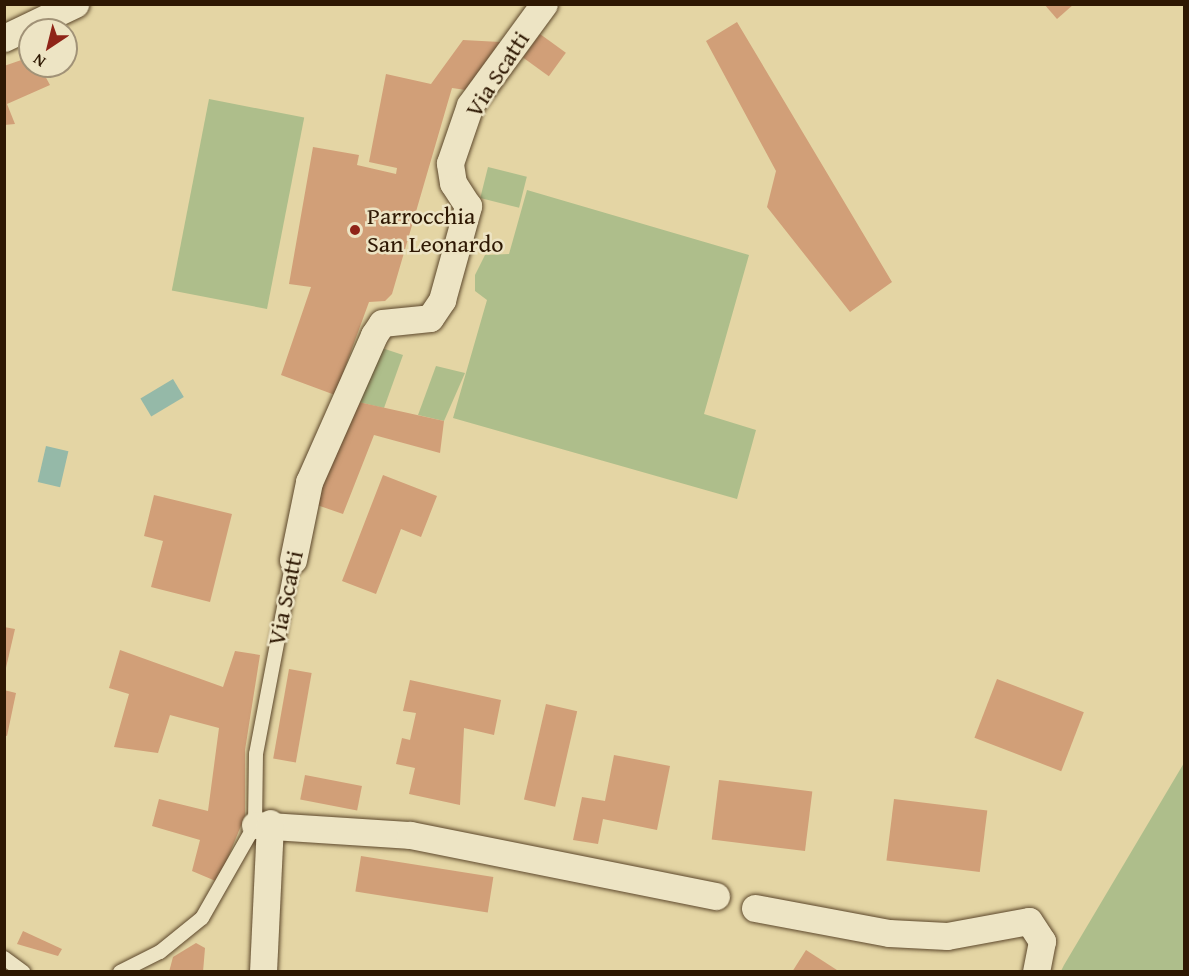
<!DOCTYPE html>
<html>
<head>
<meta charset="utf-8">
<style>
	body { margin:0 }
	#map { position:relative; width:1189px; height:976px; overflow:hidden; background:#e4d5a4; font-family:"Gentium Book Plus",serif }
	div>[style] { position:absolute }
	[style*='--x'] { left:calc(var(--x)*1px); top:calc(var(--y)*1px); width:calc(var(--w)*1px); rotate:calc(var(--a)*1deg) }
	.green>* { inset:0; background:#aebe8b; transform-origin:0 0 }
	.water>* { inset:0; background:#95b9a8; transform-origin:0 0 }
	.building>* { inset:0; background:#d19f78; transform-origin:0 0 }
	.roads { filter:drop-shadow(0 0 2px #5c472b) drop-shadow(0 0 2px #5c472b) }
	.lane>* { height:14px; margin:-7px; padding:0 7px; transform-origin:7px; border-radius:7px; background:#ede4c4 }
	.street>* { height:27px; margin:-13.5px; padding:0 13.5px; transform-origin:13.5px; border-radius:13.5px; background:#ede4c4 }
	.dots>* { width:16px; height:16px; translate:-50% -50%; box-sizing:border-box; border:3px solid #ede4c4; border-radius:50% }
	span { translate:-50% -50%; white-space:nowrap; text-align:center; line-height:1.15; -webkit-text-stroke:5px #ede4c4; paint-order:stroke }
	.street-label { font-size:24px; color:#2e1803 }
	.poi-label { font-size:24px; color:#2e1803 }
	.left { translate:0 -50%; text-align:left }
	.frame { position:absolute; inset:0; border:6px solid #2e1803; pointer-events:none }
	.north { position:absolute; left:18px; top:18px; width:60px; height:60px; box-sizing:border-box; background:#ede4c4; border:2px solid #a19277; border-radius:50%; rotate:215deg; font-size:16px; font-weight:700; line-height:24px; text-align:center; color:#2e1803 }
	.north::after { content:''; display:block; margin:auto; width:21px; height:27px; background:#8f2418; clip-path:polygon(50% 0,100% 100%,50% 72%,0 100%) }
</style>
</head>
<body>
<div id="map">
	<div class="green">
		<div style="left:209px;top:99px;width:97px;height:195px;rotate:11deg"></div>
		<div style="left:488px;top:167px;width:40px;height:32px;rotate:14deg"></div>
		<div style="clip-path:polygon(527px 190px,749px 255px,704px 414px,756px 430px,737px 499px,453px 418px,487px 300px,475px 291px,475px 275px,485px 255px,509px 254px)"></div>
		<div style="clip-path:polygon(379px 347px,403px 355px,384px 408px,354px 401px)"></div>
		<div style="clip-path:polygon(436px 366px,465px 373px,444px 421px,418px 415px)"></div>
		<div style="clip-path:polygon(1184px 763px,1184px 971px,1061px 971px,1064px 965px)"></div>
	</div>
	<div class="water">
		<div style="left:173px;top:379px;width:21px;height:38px;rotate:59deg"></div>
		<div style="left:46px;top:446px;width:23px;height:37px;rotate:13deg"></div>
	</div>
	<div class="building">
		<div style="clip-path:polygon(1044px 4px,1074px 4px,1057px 19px)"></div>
		<div style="clip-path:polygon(737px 22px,892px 282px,850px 312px,767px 207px,776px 171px,706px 41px)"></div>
		<div style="left:540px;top:34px;width:32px;height:29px;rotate:36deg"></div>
		<div style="clip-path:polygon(463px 40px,500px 42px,466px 90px,452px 88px,392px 294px,385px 301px,369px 302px,335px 395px,281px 375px,311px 287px,289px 284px,313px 147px,359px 155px,357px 165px,396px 174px,397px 168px,369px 162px,386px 74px,431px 84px)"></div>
		<div style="clip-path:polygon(30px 57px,30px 66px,54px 66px,44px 74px,50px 85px,7px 104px,15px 124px,4px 125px,4px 66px)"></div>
		<div style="clip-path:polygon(354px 401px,444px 421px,440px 453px,374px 435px,343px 514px,317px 505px,321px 495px,313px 491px)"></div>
		<div style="clip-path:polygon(383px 475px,437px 496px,421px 537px,401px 529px,376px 594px,342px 581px)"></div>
		<div style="clip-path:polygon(154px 495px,232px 514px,210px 602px,151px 587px,163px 541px,144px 536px)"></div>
		<div style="clip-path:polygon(4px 627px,15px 629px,5px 672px,4px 672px)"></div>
		<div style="clip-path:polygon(120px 650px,223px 687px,235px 651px,260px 655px,245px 750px,245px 816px,218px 882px,192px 871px,200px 840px,152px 826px,159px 799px,208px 811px,219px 728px,170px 715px,158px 753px,114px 747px,129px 694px,109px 688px)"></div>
		<div style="left:289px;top:669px;width:23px;height:91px;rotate:10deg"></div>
		<div style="left:997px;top:679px;width:93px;height:63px;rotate:21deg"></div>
		<div style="clip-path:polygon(410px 680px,501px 700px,494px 735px,464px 728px,460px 805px,409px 794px,415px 768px,396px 764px,402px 738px,410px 740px,416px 713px,403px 711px)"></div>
		<div style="clip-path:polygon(4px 690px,16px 693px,7px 736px,4px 735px)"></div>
		<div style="left:546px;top:704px;width:32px;height:98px;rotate:13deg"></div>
		<div style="clip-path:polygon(614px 755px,670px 766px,657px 830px,603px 819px,598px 844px,573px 840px,582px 797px,605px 801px)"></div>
		<div style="left:305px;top:775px;width:58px;height:25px;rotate:11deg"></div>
		<div style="left:719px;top:780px;width:94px;height:60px;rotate:7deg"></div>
		<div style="left:894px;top:799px;width:94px;height:62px;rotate:7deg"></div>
		<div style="left:361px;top:856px;width:134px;height:36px;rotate:9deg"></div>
		<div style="clip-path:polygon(23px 931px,62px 949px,58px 956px,17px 944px)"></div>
		<div style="clip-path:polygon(196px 943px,205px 948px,203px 972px,169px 972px,173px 957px)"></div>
		<div style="clip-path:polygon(806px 950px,840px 972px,792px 972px)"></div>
	</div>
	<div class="roads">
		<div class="lane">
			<div style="--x:4;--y:958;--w:24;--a:36"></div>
			<div style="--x:120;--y:972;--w:45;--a:-26.6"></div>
			<div style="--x:160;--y:952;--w:54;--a:-39"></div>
			<div style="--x:202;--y:918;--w:107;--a:-60.3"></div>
			<div style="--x:255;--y:825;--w:71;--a:-89.2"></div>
			<div style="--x:256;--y:754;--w:197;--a:-79.2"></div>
		</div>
		<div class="street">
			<div style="--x:4;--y:38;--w:79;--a:-25.6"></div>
			<div style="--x:293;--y:560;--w:80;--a:-78.4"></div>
			<div style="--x:309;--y:482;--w:161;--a:-66.1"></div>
			<div style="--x:374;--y:335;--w:14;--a:-56"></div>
			<div style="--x:382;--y:323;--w:48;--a:-5.9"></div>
			<div style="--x:430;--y:318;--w:22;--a:-56"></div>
			<div style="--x:442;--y:300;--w:98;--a:-74.5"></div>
			<div style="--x:468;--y:206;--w:27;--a:-123"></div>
			<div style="--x:453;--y:183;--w:20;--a:-99"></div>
			<div style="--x:450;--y:163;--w:61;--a:-71"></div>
			<div style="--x:470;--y:105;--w:125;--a:-53.8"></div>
			<div style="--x:255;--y:825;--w:155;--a:3.7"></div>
			<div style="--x:410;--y:835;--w:312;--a:11.3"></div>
			<div style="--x:755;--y:908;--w:136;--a:10.6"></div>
			<div style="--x:889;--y:933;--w:58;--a:3"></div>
			<div style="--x:947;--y:936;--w:83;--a:-10.4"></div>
			<div style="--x:1029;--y:921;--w:24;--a:57"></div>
			<div style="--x:1042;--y:941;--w:32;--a:101"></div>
			<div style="--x:263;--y:972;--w:149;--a:-87.3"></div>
		</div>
	</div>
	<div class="dots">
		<div style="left:355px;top:230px;background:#8f2418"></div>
	</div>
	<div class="street-label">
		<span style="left:497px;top:74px;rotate:-57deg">Via Scatti</span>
		<span style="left:285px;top:598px;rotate:-78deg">Via Scatti</span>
	</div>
	<div class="poi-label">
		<span class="left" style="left:367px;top:230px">Parrocchia<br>San Leonardo</span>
	</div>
	<div class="frame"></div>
	<div class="north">N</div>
</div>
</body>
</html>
